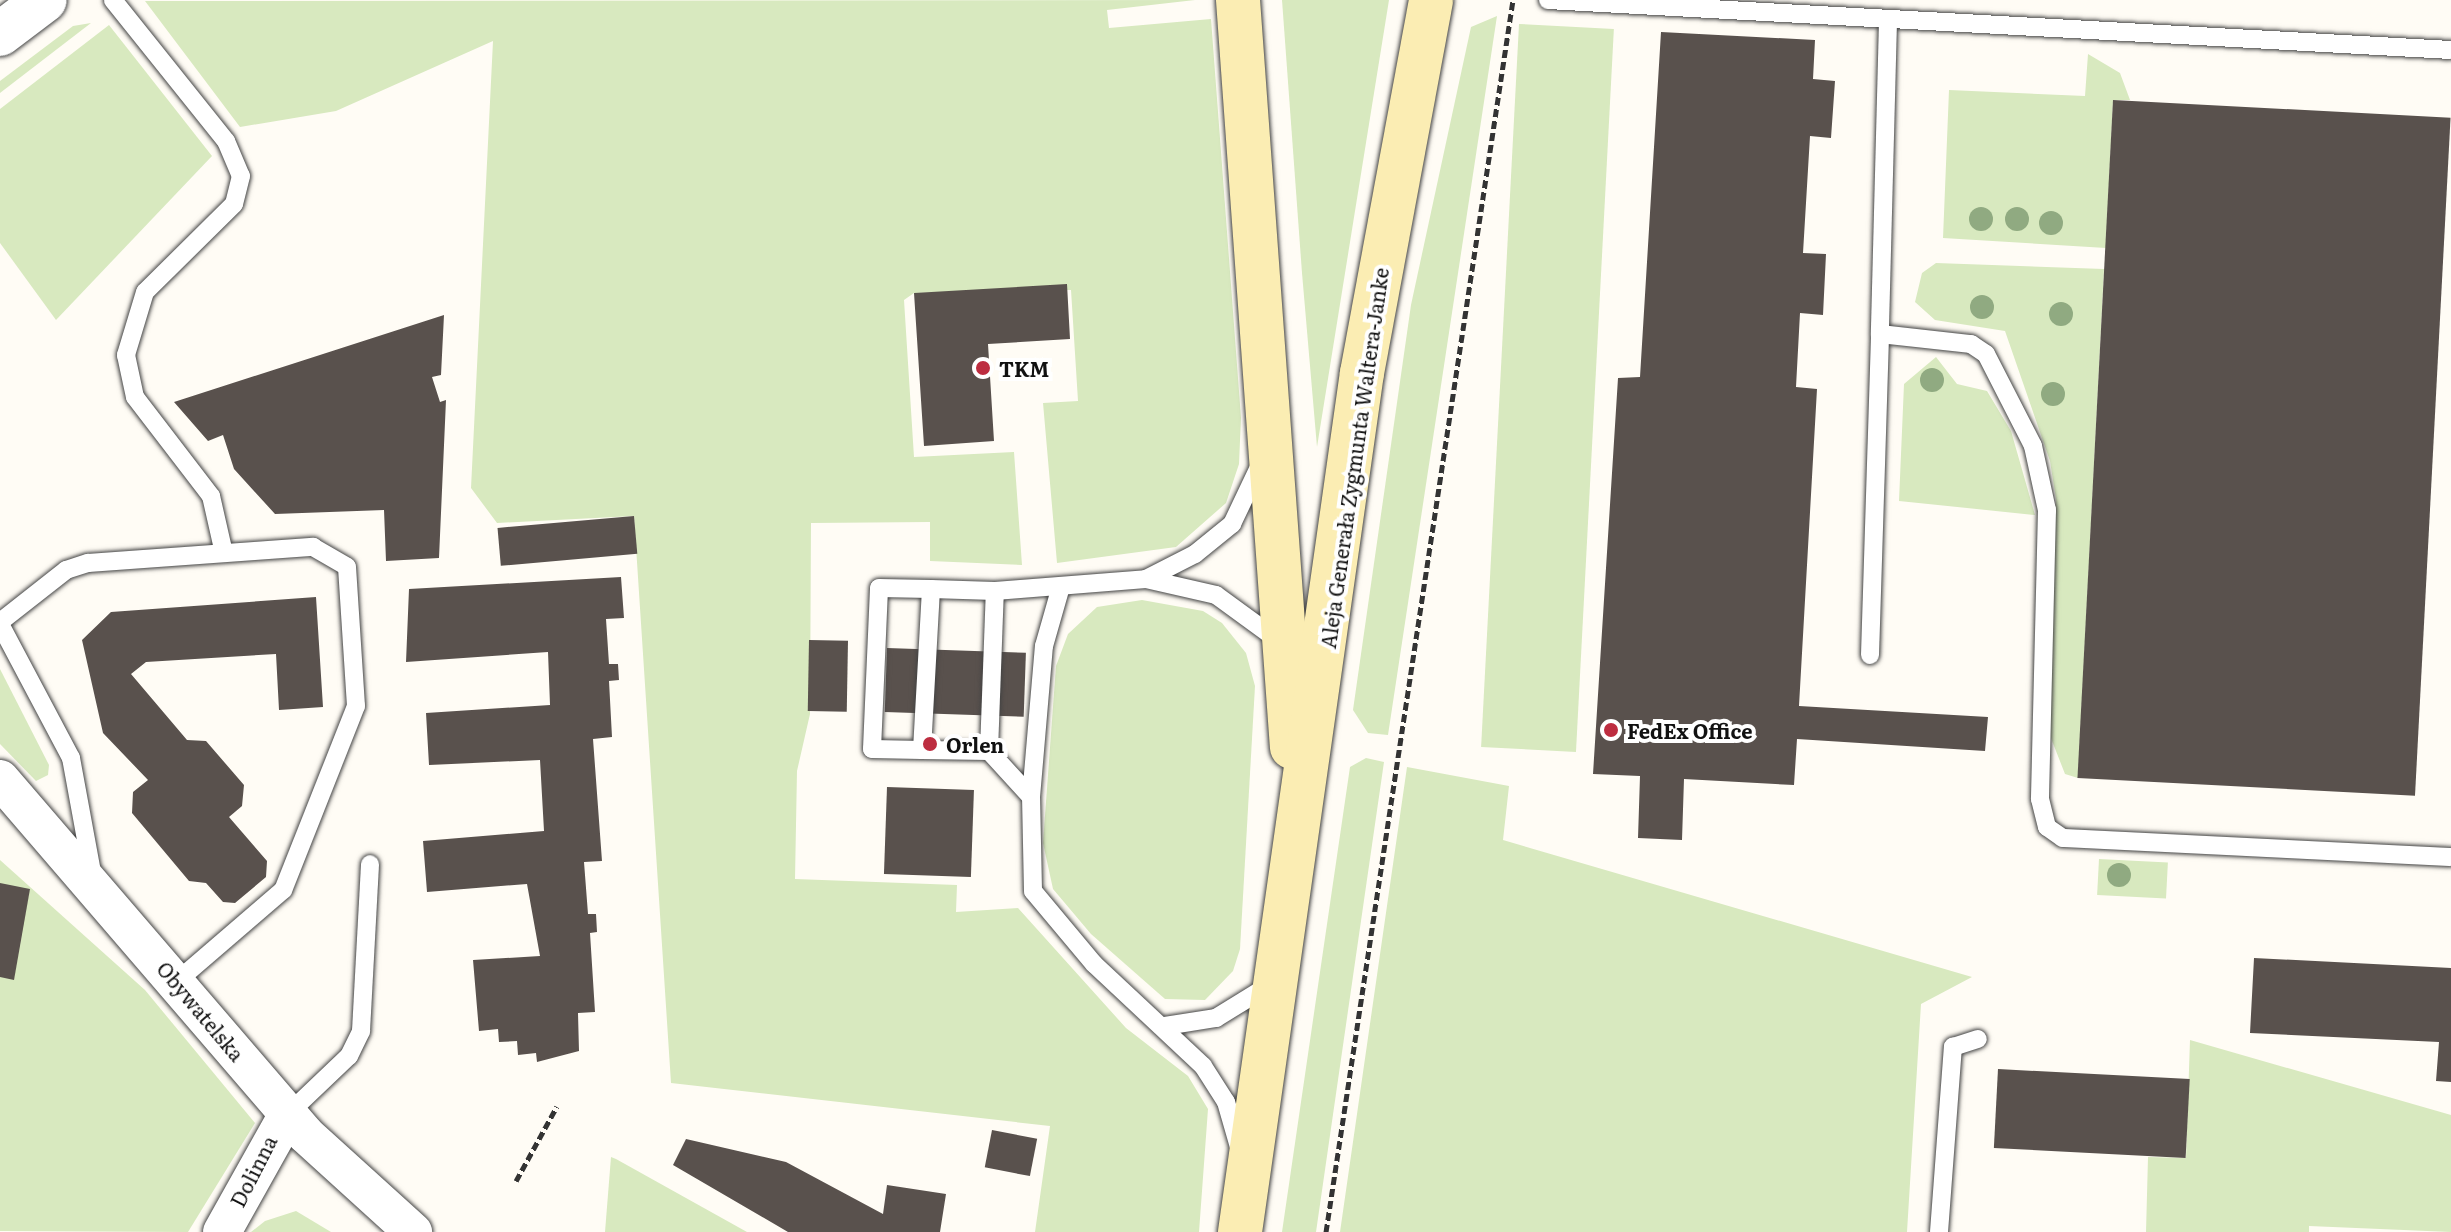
<!DOCTYPE html>
<html>
<head>
<meta charset="utf-8">
<style>
	body { margin:0 }
	#map { position:relative; width:2451px; height:1232px; overflow:hidden; background:#fffcf5; font-family:Literata,serif }
	div>[style] { position:absolute }
	[style*='--x'] { left:calc(var(--x)*1px); top:calc(var(--y)*1px); width:calc(var(--w)*1px); rotate:calc(var(--a)*1deg) }
	.green>* { inset:0; background:#d8e9bf; transform-origin:0 0 }
	.building>* { inset:0; background:#59514d; transform-origin:0 0 }
	.path>* { height:5px; margin-top:-2.5px; transform-origin:0; background:repeating-linear-gradient(90deg,#333 0 8px,transparent 0 12px) }
	.roads { filter:drop-shadow(0 0 2px #444) drop-shadow(0 0 2px #444) }
	.service>* { height:18px; margin:-9px; padding:0 9px; transform-origin:9px; border-radius:9px; background:#fff }
	.minor>* { height:38px; margin:-19px; padding:0 19px; transform-origin:19px; border-radius:19px; background:#fff }
	.tertiary>* { height:44px; margin:-22px; padding:0 22px; transform-origin:22px; border-radius:22px; background:#fff }
	.secondary>* { height:44px; margin:-22px; padding:0 22px; transform-origin:22px; border-radius:22px; background:#fbedb3 }
	.trees>* { width:24px; height:24px; margin:-12px; border-radius:50%; background:#90aa81 }
	.dots>* { width:22px; height:22px; translate:-50% -50%; box-sizing:border-box; border:4px solid #fff; border-radius:50% }
	span { translate:-50% -50%; white-space:nowrap; text-align:center; line-height:1.15; -webkit-text-stroke:8px #fff; paint-order:stroke }
	.poi-label { font-size:20px; color:#111; font-weight:700 }
	.left { translate:0 -50%; text-align:left }
	.street-label { font-size:20px; color:#111 }
</style>
</head>
<body>
<div id="map">
	<div class="green">
		<div style="clip-path:polygon(1195px 0,1107px 10px,1109px 28px,1211px 19px,1241px 418px,1239px 464px,1226px 503px,1176px 547px,1057px 563px,1043px 403px,1078px 401px,1071px 290px,914px 293px,904px 300px,914px 457px,1014px 452px,1022px 565px,930px 561px,930px 522px,811px 523px,810px 714px,797px 771px,795px 879px,957px 885px,956px 912px,1018px 908px,1126px 1028px,1188px 1076px,1208px 1109px,1199px 1232px,1035px 1232px,1050px 1126px,671px 1083px,634px 516px,497px 523px,471px 488px,493px 41px,336px 111px,240px 127px,145px 1px)"></div>
		<div style="clip-path:polygon(1282px 0,1389px 0,1317px 447px,1302px 273px)"></div>
		<div style="clip-path:polygon(1497px 16px,1388px 735px,1368px 733px,1353px 710px,1411px 305px,1471px 27px)"></div>
		<div style="clip-path:polygon(91px 23px,0 93px,0 81px,73px 26px)"></div>
		<div style="left:1519px;top:24px;width:95px;height:724px;rotate:3deg"></div>
		<div style="clip-path:polygon(109px 25px,212px 156px,56px 320px,0 243px,0 109px)"></div>
		<div style="clip-path:polygon(2088px 54px,2120px 73px,2130px 100px,2113px 100px,2106px 248px,1943px 238px,1949px 90px,2085px 96px)"></div>
		<div style="clip-path:polygon(1936px 263px,2104px 269px,2078px 778px,2065px 774px,2047px 728px,2056px 499px,2050px 461px,2005px 331px,1935px 320px,1915px 302px,1922px 273px)"></div>
		<div style="clip-path:polygon(1936px 357px,1957px 384px,1987px 391px,2011px 431px,2035px 515px,1899px 501px,1904px 384px)"></div>
		<div style="clip-path:polygon(1142px 600px,1203px 611px,1222px 623px,1246px 653px,1255px 686px,1240px 949px,1233px 971px,1205px 1000px,1165px 999px,1091px 934px,1053px 889px,1043px 843px,1056px 666px,1068px 634px,1097px 607px)"></div>
		<div style="clip-path:polygon(0 669px,49px 765px,48px 775px,36px 781px,0 744px)"></div>
		<div style="clip-path:polygon(1366px 758px,1384px 762px,1316px 1232px,1282px 1232px,1350px 767px)"></div>
		<div style="clip-path:polygon(1407px 767px,1509px 786px,1503px 840px,1972px 977px,1921px 1004px,1907px 1232px,1340px 1232px)"></div>
		<div style="left:2099px;top:859px;width:69px;height:36px;rotate:3deg"></div>
		<div style="clip-path:polygon(0 860px,145px 990px,255px 1123px,188px 1232px,0 1231px)"></div>
		<div style="clip-path:polygon(2190px 1040px,2451px 1115px,2451px 1232px,2309px 1226px,2309px 1232px,2146px 1232px,2148px 1157px,2186px 1158px)"></div>
		<div style="clip-path:polygon(611px 1157px,616px 1159px,747px 1232px,605px 1232px)"></div>
		<div style="clip-path:polygon(296px 1211px,331px 1232px,251px 1232px,265px 1221px)"></div>
	</div>
	<div class="building">
		<div style="clip-path:polygon(1661px 32px,1815px 40px,1813px 79px,1835px 81px,1831px 138px,1810px 136px,1803px 253px,1826px 254px,1823px 315px,1800px 313px,1796px 387px,1817px 389px,1799px 706px,1988px 717px,1985px 751px,1797px 739px,1794px 785px,1684px 779px,1682px 840px,1638px 838px,1640px 776px,1593px 774px,1618px 378px,1640px 377px)"></div>
		<div style="left:2113px;top:100px;width:338px;height:679px;rotate:3deg"></div>
		<div style="clip-path:polygon(1067px 284px,1070px 339px,988px 344px,994px 441px,924px 446px,914px 293px)"></div>
		<div style="clip-path:polygon(444px 315px,441px 375px,432px 377px,440px 402px,446px 400px,439px 558px,386px 561px,384px 510px,275px 514px,234px 469px,223px 435px,208px 441px,174px 402px)"></div>
		<div style="left:634px;top:516px;width:38px;height:137px;rotate:85deg"></div>
		<div style="clip-path:polygon(621px 577px,624px 618px,606px 619px,609px 664px,618px 664px,619px 680px,609px 681px,612px 737px,593px 739px,602px 861px,584px 862px,588px 914px,596px 914px,597px 932px,590px 933px,595px 1012px,578px 1013px,579px 1051px,537px 1062px,536px 1053px,518px 1055px,517px 1041px,499px 1042px,498px 1029px,479px 1031px,473px 960px,540px 956px,527px 884px,427px 892px,423px 841px,544px 831px,540px 760px,429px 765px,426px 713px,550px 705px,548px 652px,406px 662px,409px 589px)"></div>
		<div style="clip-path:polygon(316px 597px,323px 707px,279px 710px,276px 654px,146px 662px,131px 674px,187px 740px,206px 741px,244px 785px,242px 806px,229px 817px,267px 861px,266px 877px,235px 903px,223px 902px,206px 883px,189px 881px,132px 813px,133px 792px,148px 780px,103px 733px,82px 640px,111px 612px)"></div>
		<div style="left:809px;top:640px;width:39px;height:71px;rotate:1deg"></div>
		<div style="left:887px;top:648px;width:139px;height:64px;rotate:2deg"></div>
		<div style="left:887px;top:787px;width:87px;height:87px;rotate:2deg"></div>
		<div style="clip-path:polygon(0 883px,30px 889px,14px 980px,0 977px)"></div>
		<div style="clip-path:polygon(2254px 958px,2451px 968px,2451px 1082px,2436px 1081px,2439px 1042px,2250px 1033px)"></div>
		<div style="left:1998px;top:1069px;width:192px;height:79px;rotate:3deg"></div>
		<div style="left:992px;top:1130px;width:46px;height:38px;rotate:11deg"></div>
		<div style="clip-path:polygon(686px 1139px,786px 1162px,883px 1214px,887px 1185px,946px 1194px,940px 1232px,788px 1232px,673px 1165px)"></div>
	</div>
	<div class="path">
		<div style="--x:516;--y:1181;--w:85;--a:-61.3"></div>
		<div style="--x:1326;--y:1232;--w:1246;--a:-81.37"></div>
	</div>
	<div class="roads">
		<div class="service">
			<div style="--x:113;--y:0;--w:181;--a:51.3"></div>
			<div style="--x:226;--y:141;--w:38;--a:67"></div>
			<div style="--x:241;--y:176;--w:29;--a:104"></div>
			<div style="--x:234;--y:204;--w:125;--a:135.3"></div>
			<div style="--x:145;--y:292;--w:66;--a:106.8"></div>
			<div style="--x:126;--y:355;--w:43;--a:77.9"></div>
			<div style="--x:135;--y:397;--w:125;--a:52.5"></div>
			<div style="--x:211;--y:496;--w:54;--a:77.2"></div>
			<div style="--x:1548;--y:0;--w:904;--a:3.17"></div>
			<div style="--x:1888;--y:21;--w:313;--a:91.5"></div>
			<div style="--x:1880;--y:334;--w:92;--a:6.3"></div>
			<div style="--x:1971;--y:344;--w:18;--a:34"></div>
			<div style="--x:1986;--y:354;--w:103;--a:62.9"></div>
			<div style="--x:2033;--y:446;--w:66;--a:77.7"></div>
			<div style="--x:2047;--y:510;--w:289;--a:91.4"></div>
			<div style="--x:2040;--y:799;--w:29;--a:76"></div>
			<div style="--x:2047;--y:827;--w:19;--a:35"></div>
			<div style="--x:2063;--y:838;--w:388;--a:2.8"></div>
			<div style="--x:1146;--y:579;--w:72;--a:12.9"></div>
			<div style="--x:1216;--y:595;--w:78;--a:36.1"></div>
			<div style="--x:0;--y:622;--w:84;--a:-38.2"></div>
			<div style="--x:66;--y:570;--w:23;--a:-18"></div>
			<div style="--x:88;--y:563;--w:226;--a:-4.1"></div>
			<div style="--x:313;--y:547;--w:39;--a:30"></div>
			<div style="--x:347;--y:567;--w:139;--a:86.3"></div>
			<div style="--x:356;--y:706;--w:198;--a:111.6"></div>
			<div style="--x:283;--y:890;--w:141;--a:139.3"></div>
			<div style="--x:0;--y:624;--w:152;--a:62.1"></div>
			<div style="--x:71;--y:758;--w:122;--a:79.6"></div>
			<div style="--x:1870;--y:655;--w:321;--a:-88.2"></div>
			<div style="--x:922;--y:750;--w:50;--a:-178.9"></div>
			<div style="--x:872;--y:749;--w:161;--a:-87.5"></div>
			<div style="--x:879;--y:588;--w:52;--a:1.1"></div>
			<div style="--x:989;--y:751;--w:67;--a:-179.1"></div>
			<div style="--x:922;--y:750;--w:161;--a:-86.8"></div>
			<div style="--x:931;--y:589;--w:64;--a:1.8"></div>
			<div style="--x:1031;--y:797;--w:152;--a:-85.1"></div>
			<div style="--x:1044;--y:646;--w:58;--a:-74.1"></div>
			<div style="--x:1165;--y:1026;--w:52;--a:-8.9"></div>
			<div style="--x:1216;--y:1018;--w:61;--a:-31.6"></div>
			<div style="--x:288;--y:1114;--w:84;--a:-43.6"></div>
			<div style="--x:349;--y:1056;--w:28;--a:-64"></div>
			<div style="--x:361;--y:1031;--w:167;--a:-86.9"></div>
			<div style="--x:1239;--y:1147;--w:47;--a:-106.1"></div>
			<div style="--x:1226;--y:1102;--w:43;--a:-122.6"></div>
			<div style="--x:1203;--y:1066;--w:149;--a:-136.9"></div>
			<div style="--x:1094;--y:964;--w:95;--a:-129.9"></div>
			<div style="--x:1033;--y:891;--w:94;--a:-91.2"></div>
			<div style="--x:1031;--y:797;--w:62;--a:-132.4"></div>
			<div style="--x:989;--y:751;--w:160;--a:-87.9"></div>
			<div style="--x:995;--y:591;--w:151;--a:-4.5"></div>
			<div style="--x:1146;--y:579;--w:55;--a:-27"></div>
			<div style="--x:1195;--y:554;--w:48;--a:-39"></div>
			<div style="--x:1232;--y:524;--w:68;--a:-64.6"></div>
			<div style="--x:1939;--y:1232;--w:186;--a:-85.7"></div>
			<div style="--x:1953;--y:1047;--w:26;--a:-18"></div>
		</div>
		<div class="minor">
			<div style="--x:0;--y:779;--w:468;--a:49.3"></div>
			<div style="--x:305;--y:1134;--w:146;--a:42.2"></div>
			<div style="--x:222;--y:1232;--w:135;--a:-60.8"></div>
		</div>
		<div class="tertiary">
			<div style="--x:0;--y:34;--w:56;--a:-37.1"></div>
		</div>
		<div class="secondary">
			<div style="--x:1238;--y:0;--w:749;--a:85.87"></div>
			<div style="--x:1240;--y:1232;--w:868;--a:-81.92"></div>
			<div style="--x:1362;--y:373;--w:379;--a:-79.5"></div>
		</div>
	</div>
	<div class="trees">
		<div style="left:1981px;top:219px"></div>
		<div style="left:2017px;top:219px"></div>
		<div style="left:2051px;top:223px"></div>
		<div style="left:1982px;top:307px"></div>
		<div style="left:2061px;top:314px"></div>
		<div style="left:1932px;top:380px"></div>
		<div style="left:2053px;top:394px"></div>
		<div style="left:2119px;top:875px"></div>
	</div>
	<div class="dots">
		<div style="left:983px;top:368px;background:#bd2d40"></div>
		<div style="left:1611px;top:730px;background:#bd2d40"></div>
		<div style="left:930px;top:744px;background:#bd2d40"></div>
	</div>
	<div class="poi-label">
		<span class="left" style="left:999px;top:368px">TKM</span>
		<span class="left" style="left:1627px;top:730px">FedEx Office</span>
		<span class="left" style="left:946px;top:744px">Orlen</span>
	</div>
	<div class="street-label">
		<span style="left:1354px;top:458px;rotate:-82deg">Aleja Generała Zygmunta Waltera-Janke</span>
		<span style="left:201px;top:1011px;rotate:50deg">Obywatelska</span>
		<span style="left:253px;top:1171px;rotate:-63deg">Dolinna</span>
	</div>
</div>
</body>
</html>
